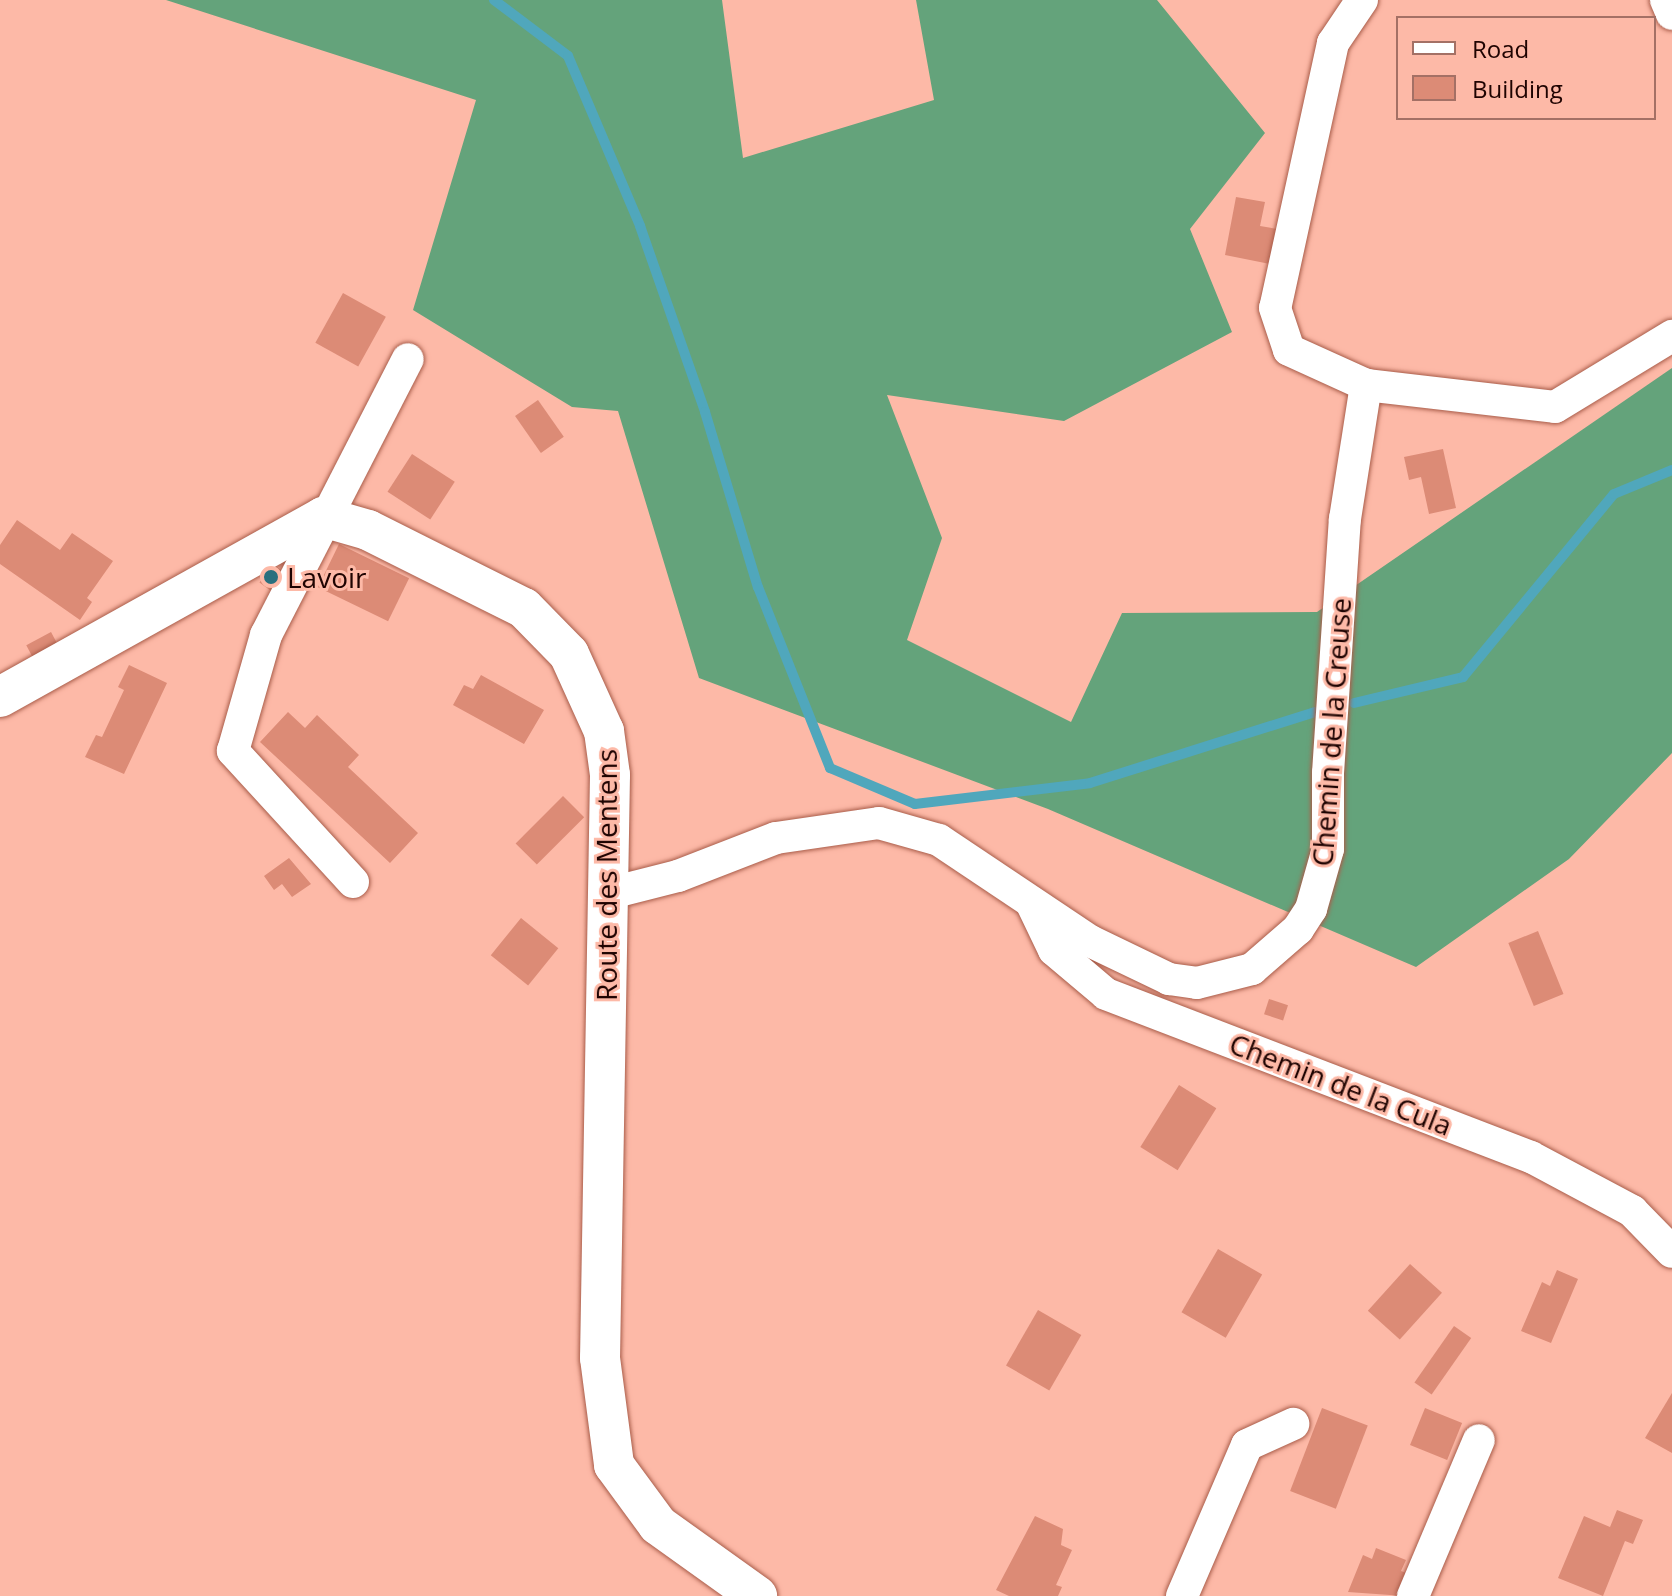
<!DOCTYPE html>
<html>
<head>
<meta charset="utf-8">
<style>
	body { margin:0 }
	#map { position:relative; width:1672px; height:1596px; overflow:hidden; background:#fdb9a7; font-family:"Open Sans",sans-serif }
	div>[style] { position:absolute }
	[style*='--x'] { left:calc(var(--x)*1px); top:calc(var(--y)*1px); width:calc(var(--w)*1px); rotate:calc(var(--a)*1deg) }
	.forest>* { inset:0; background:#64a37b }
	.stream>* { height:10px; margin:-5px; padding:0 5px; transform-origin:5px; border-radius:5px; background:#50a7bc }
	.building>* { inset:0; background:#dc8b76; transform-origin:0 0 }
	.roads { filter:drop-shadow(0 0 2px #a95d4a) drop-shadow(0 0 2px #a95d4a) }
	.minor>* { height:32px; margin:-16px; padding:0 16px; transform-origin:16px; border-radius:16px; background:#fff }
	.tertiary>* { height:40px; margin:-20px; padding:0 20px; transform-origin:20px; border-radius:20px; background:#fff }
	.dots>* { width:22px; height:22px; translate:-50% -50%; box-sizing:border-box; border:4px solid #fdb9a7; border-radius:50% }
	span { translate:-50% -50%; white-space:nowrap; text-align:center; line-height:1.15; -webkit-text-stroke:6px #fdb9a7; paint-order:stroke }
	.poi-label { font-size:28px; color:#1e0301 }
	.left { translate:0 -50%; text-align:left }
	.street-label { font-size:28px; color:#1e0301 }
	.legend { position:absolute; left:1396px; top:16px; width:260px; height:104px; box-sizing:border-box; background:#fdb9a7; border:2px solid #a47065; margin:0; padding:10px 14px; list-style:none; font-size:24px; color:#1e0301 }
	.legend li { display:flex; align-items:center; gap:16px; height:40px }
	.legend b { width:40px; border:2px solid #a47065 }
</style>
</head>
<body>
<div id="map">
	<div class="forest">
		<div style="clip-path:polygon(166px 0,722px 0,743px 158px,934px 100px,916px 0,1157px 0,1265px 133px,1190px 229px,1232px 332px,1064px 421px,887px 395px,942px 538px,907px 640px,1071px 722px,1122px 613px,1317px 612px,1672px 368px,1672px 753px,1569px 859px,1416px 967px,1048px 809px,699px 678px,618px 411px,572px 407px,413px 310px,476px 100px)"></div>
	</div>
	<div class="stream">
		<div style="--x:494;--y:0;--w:93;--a:37.1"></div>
		<div style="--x:568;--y:56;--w:185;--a:67"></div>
		<div style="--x:640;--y:226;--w:197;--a:70.7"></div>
		<div style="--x:705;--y:412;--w:183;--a:73.2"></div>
		<div style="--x:758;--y:587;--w:195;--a:68.3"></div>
		<div style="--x:830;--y:768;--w:92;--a:23"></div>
		<div style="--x:915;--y:804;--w:176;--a:-6.8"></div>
		<div style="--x:1090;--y:783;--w:236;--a:-17.5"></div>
		<div style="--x:1354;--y:703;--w:112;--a:-13.4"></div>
		<div style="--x:1463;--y:677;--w:237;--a:-50.5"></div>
		<div style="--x:1614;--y:494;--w:63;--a:-22.5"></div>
	</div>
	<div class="building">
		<div style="clip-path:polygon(1236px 197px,1265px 202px,1260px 226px,1277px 229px,1270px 264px,1225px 255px)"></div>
		<div style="left:343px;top:293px;width:49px;height:57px;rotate:29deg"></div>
		<div style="left:538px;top:400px;width:45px;height:28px;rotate:55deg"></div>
		<div style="clip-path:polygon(1443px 449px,1456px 508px,1429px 514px,1421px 477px,1409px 480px,1404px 457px)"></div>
		<div style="left:412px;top:454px;width:51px;height:45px;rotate:33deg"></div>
		<div style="clip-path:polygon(17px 520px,60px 550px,72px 533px,113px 561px,87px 598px,92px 602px,80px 620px,0 564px,0 545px)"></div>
		<div style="left:339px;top:544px;width:78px;height:48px;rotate:26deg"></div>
		<div style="left:273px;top:564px;width:14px;height:23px;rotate:36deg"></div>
		<div style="left:51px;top:632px;width:19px;height:28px;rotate:62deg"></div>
		<div style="clip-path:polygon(129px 665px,167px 683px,124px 774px,85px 757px,96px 735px,102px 737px,124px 690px,118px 687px)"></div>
		<div style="clip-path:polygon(481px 675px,544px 710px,524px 744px,453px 705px,464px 685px,473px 689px)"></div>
		<div style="clip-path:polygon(288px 712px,305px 728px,317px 715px,359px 755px,348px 767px,418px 833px,390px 863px,260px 742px)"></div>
		<div style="left:563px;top:796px;width:30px;height:67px;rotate:45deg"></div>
		<div style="clip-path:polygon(289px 858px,311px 884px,292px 897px,282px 884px,274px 890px,264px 876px)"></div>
		<div style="left:521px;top:918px;width:48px;height:48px;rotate:39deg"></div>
		<div style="left:1538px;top:931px;width:68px;height:32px;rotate:68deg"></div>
		<div style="left:1269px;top:999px;width:20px;height:16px;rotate:18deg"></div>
		<div style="left:1179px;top:1085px;width:44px;height:73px;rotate:32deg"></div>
		<div style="left:1218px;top:1249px;width:51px;height:73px;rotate:30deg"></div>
		<div style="left:1410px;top:1264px;width:43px;height:63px;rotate:42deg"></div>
		<div style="clip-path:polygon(1557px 1270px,1578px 1279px,1551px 1343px,1521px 1331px,1542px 1282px,1550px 1286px)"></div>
		<div style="left:1038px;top:1310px;width:50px;height:64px;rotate:30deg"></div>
		<div style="left:1454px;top:1326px;width:21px;height:69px;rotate:35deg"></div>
		<div style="clip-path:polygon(1672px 1393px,1672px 1453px,1645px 1438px)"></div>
		<div style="left:1322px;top:1408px;width:49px;height:89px;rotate:21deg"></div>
		<div style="left:1425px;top:1408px;width:40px;height:40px;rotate:22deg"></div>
		<div style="clip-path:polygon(1617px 1510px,1643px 1520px,1633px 1544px,1625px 1541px,1603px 1596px,1558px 1578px,1584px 1516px,1610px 1527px)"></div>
		<div style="clip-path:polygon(1035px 1516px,1063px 1529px,1061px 1545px,1072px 1550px,1056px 1585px,1062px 1587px,1058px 1596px,1009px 1596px,996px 1590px)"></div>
		<div style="clip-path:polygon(1376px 1548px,1406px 1560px,1401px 1571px,1412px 1575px,1404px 1596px,1348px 1592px,1363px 1555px,1372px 1559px)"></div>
	</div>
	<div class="roads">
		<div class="minor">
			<div style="--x:1362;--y:0;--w:52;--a:124"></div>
			<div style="--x:1333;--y:43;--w:271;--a:102.3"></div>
			<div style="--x:1275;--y:308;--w:44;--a:71.6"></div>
			<div style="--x:1289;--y:350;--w:85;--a:24.4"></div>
			<div style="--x:1666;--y:0;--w:15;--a:67"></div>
			<div style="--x:353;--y:882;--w:178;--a:-132.5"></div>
			<div style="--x:233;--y:751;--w:121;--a:-74.1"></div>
			<div style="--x:266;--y:635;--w:310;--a:-62.8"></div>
			<div style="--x:607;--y:894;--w:73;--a:-14.2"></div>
			<div style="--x:678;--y:876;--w:105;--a:-21.2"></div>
			<div style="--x:776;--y:838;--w:104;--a:-8.3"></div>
			<div style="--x:879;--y:823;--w:62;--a:15.8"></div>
			<div style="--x:939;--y:840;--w:182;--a:33.8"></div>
			<div style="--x:1090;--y:941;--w:88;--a:25.7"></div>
			<div style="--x:1169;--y:979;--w:28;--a:8"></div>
			<div style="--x:1197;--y:983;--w:57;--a:-14.3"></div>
			<div style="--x:1252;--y:969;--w:61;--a:-41"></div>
			<div style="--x:1298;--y:929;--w:24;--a:-57"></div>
			<div style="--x:1311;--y:909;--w:62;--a:-74.2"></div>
			<div style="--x:1328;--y:849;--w:76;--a:-90"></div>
			<div style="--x:1328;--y:773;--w:255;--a:-86.2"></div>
			<div style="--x:1345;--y:519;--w:136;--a:-81.1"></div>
			<div style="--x:1366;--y:385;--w:190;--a:6.6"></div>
			<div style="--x:1555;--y:407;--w:137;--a:-31.3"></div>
			<div style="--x:1031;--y:902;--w:53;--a:64.4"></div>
			<div style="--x:1054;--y:950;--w:68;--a:40.2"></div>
			<div style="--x:1106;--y:994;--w:455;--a:21"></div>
			<div style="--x:1531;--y:1157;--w:115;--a:28.1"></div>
			<div style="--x:1632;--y:1211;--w:57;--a:45.7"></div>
			<div style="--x:1182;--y:1596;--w:164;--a:-66.7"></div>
			<div style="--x:1247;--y:1445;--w:51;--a:-24.5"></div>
			<div style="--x:1413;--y:1596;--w:169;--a:-67.1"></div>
		</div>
		<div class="tertiary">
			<div style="--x:0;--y:697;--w:370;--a:-29.1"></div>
			<div style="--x:323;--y:517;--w:47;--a:16.1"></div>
			<div style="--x:368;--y:530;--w:174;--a:26.6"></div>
			<div style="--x:524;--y:608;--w:64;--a:45.6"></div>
			<div style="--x:569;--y:654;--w:85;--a:65.6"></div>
			<div style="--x:604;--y:731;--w:44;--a:82.2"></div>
			<div style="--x:610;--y:775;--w:583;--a:90.98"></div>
			<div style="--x:600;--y:1358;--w:108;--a:82.5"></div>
			<div style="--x:614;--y:1465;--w:74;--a:53.7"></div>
			<div style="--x:658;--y:1525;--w:122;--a:35.6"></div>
		</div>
	</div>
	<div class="dots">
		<div style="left:271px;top:577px;background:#2a6f7e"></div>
	</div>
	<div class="poi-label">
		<span class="left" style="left:287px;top:577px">Lavoir</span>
	</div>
	<div class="street-label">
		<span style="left:1331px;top:732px;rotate:-86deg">Chemin de la Creuse</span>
		<span style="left:606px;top:875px;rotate:-90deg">Route des Mentens</span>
		<span style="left:1341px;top:1084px;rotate:21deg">Chemin de la Cula</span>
	</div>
	<ul class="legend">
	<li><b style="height:10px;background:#fff"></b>Road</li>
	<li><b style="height:22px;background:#dc8b76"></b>Building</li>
	</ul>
</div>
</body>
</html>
